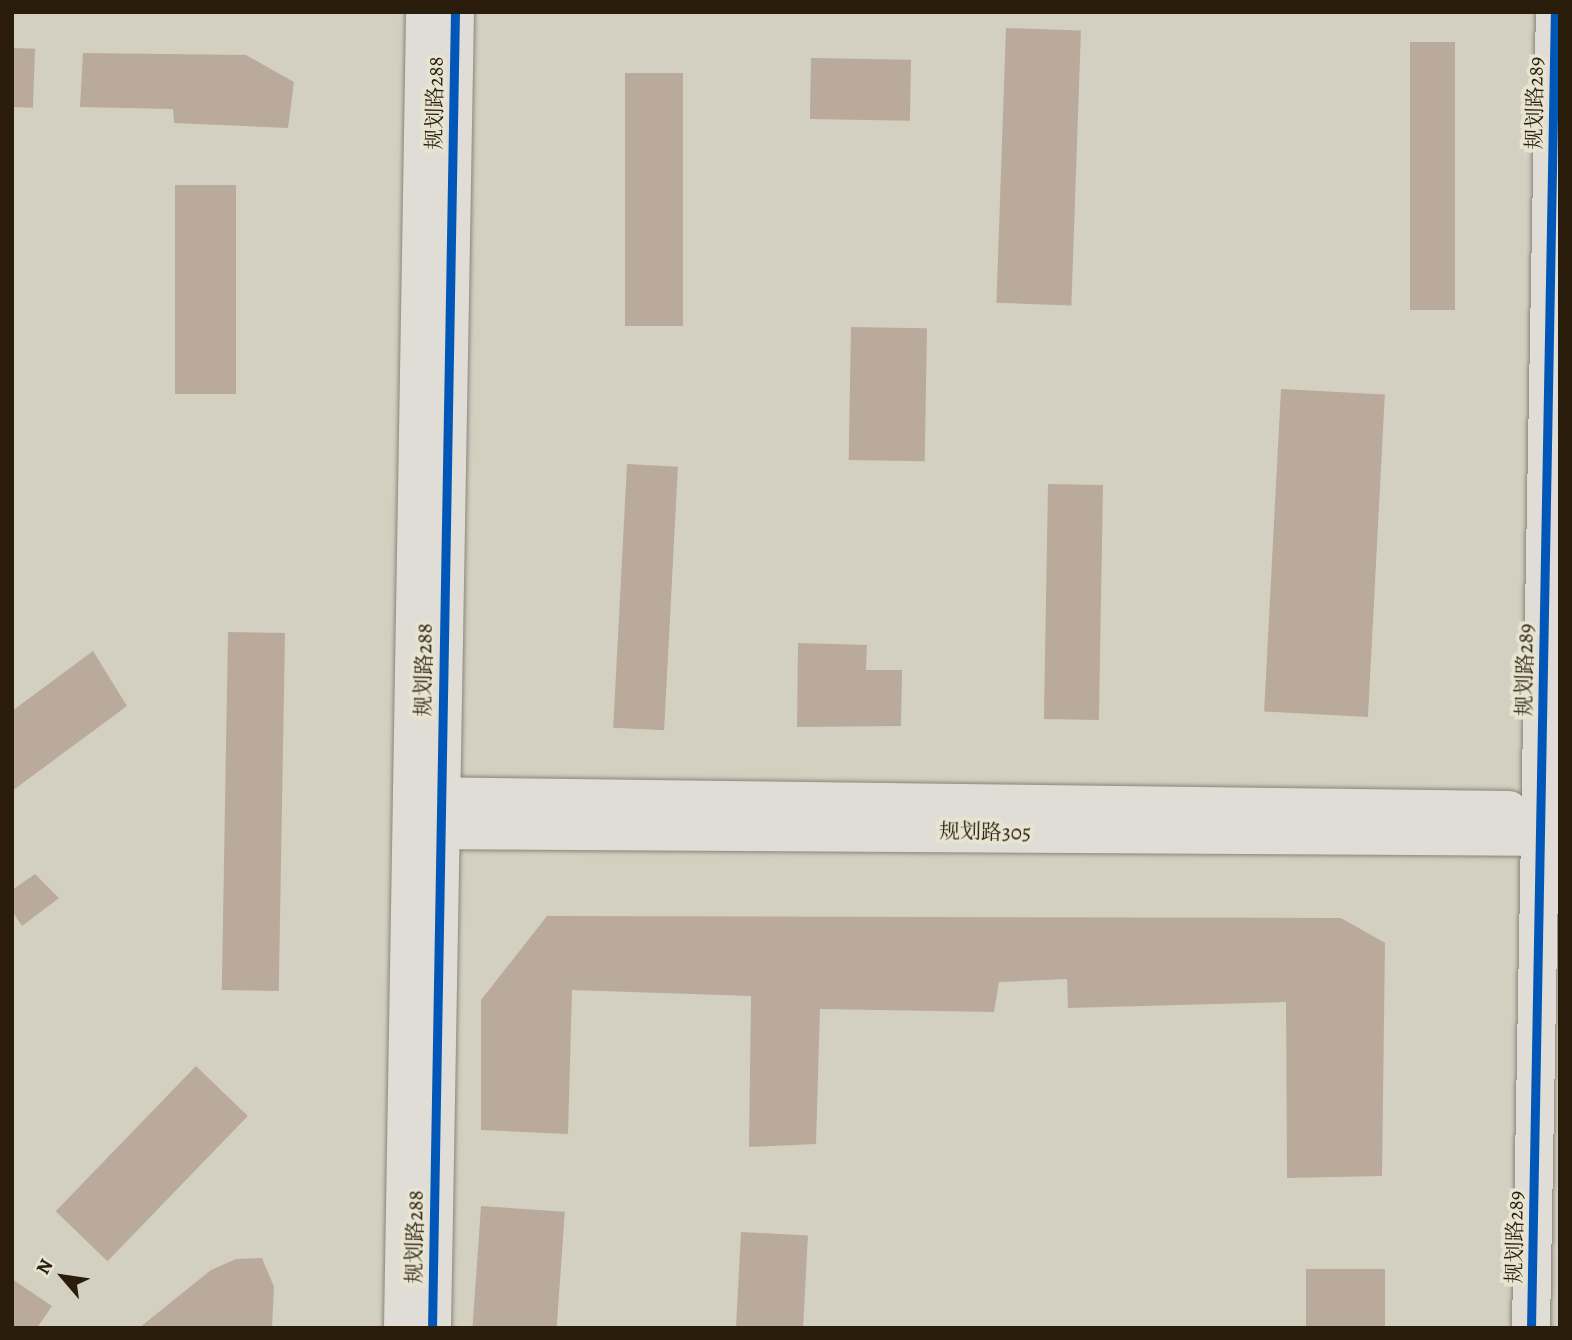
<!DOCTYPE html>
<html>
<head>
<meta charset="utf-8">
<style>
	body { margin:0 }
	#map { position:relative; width:1572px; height:1340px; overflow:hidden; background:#d4d0c1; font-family:Alegreya,"Noto Serif SC",serif }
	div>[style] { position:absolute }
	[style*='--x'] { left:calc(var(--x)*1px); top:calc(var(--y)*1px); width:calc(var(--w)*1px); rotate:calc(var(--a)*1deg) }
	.building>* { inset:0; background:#baaa9c; transform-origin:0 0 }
	.roads { filter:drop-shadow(0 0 2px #89857a) drop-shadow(0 0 2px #89857a) }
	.tertiary>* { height:38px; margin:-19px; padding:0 19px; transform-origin:19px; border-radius:19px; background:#dfddd5 }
	.cycleway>* { height:9px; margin:-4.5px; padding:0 4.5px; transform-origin:4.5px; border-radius:4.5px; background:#0057b8 }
	span { translate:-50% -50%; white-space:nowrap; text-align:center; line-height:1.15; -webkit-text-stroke:7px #e8e4d2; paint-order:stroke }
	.street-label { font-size:21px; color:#291c0b }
	.frame { position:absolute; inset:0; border:14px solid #291c0b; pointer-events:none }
	.north { position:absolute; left:28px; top:1242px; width:70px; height:70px; -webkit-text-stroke:5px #e8e4d2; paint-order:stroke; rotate:299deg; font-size:19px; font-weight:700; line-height:28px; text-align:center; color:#291c0b }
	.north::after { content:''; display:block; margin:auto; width:24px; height:32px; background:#291c0b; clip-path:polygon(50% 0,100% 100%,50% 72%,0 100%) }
</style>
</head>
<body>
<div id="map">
	<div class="building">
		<div style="left:1006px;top:28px;width:75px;height:275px;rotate:2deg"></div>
		<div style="left:1410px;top:42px;width:45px;height:268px"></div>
		<div style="left:12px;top:48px;width:23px;height:59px;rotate:2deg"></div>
		<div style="clip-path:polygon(83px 53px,246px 55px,294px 82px,288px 128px,174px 123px,173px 109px,80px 107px)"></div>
		<div style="left:811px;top:58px;width:100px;height:61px;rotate:1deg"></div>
		<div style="left:625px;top:73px;width:58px;height:253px"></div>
		<div style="left:175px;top:185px;width:61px;height:209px"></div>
		<div style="left:851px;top:327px;width:76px;height:133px;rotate:1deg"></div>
		<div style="left:1281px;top:389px;width:104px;height:323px;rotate:3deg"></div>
		<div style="left:627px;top:464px;width:51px;height:264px;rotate:3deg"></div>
		<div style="left:1048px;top:484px;width:55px;height:235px;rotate:1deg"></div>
		<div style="left:285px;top:633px;width:358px;height:57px;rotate:91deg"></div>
		<div style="clip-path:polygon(798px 643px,867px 645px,866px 670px,902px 670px,901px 726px,797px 727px)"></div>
		<div style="clip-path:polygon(93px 651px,127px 706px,12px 791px,12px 711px)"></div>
		<div style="clip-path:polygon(35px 874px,59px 898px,22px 926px,12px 911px,12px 890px)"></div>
		<div style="clip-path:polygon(547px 916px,1341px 918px,1385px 943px,1382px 1176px,1287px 1178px,1286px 1002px,1068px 1008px,1067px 979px,999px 982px,994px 1012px,820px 1009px,816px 1144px,749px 1147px,751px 996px,572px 990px,568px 1134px,481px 1130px,481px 1000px)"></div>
		<div style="left:196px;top:1066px;width:72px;height:202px;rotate:44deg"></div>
		<div style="left:481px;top:1206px;width:84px;height:122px;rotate:4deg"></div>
		<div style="left:741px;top:1232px;width:67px;height:96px;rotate:3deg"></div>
		<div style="clip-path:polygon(262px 1258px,274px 1287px,272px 1328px,139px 1328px,211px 1270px,236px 1259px)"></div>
		<div style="left:1306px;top:1269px;width:79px;height:59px"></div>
		<div style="clip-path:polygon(12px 1279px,52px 1306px,37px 1328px,12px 1328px)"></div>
	</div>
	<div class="roads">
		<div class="tertiary">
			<div style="--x:414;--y:796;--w:1095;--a:0.73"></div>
			<div style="--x:413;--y:830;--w:1147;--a:0.35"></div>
			<div style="--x:403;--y:1328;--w:1316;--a:-89.04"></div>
			<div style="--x:432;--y:1328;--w:1316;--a:-89"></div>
			<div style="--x:1531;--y:1328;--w:1316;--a:-88.96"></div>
		</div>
	</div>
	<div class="cycleway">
		<div style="--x:432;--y:1328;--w:1316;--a:-89"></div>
		<div style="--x:1531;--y:1328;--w:1316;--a:-88.96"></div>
	</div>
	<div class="street-label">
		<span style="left:435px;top:103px;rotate:-89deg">规划路288</span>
		<span style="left:1535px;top:103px;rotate:-89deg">规划路289</span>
		<span style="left:424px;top:670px;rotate:-89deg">规划路288</span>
		<span style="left:1525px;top:670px;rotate:-89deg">规划路289</span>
		<span style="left:985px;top:832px;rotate:1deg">规划路305</span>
		<span style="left:415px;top:1237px;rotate:-89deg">规划路288</span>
		<span style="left:1515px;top:1237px;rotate:-89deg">规划路289</span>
	</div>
	<div class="frame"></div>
	<div class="north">N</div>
</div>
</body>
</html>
